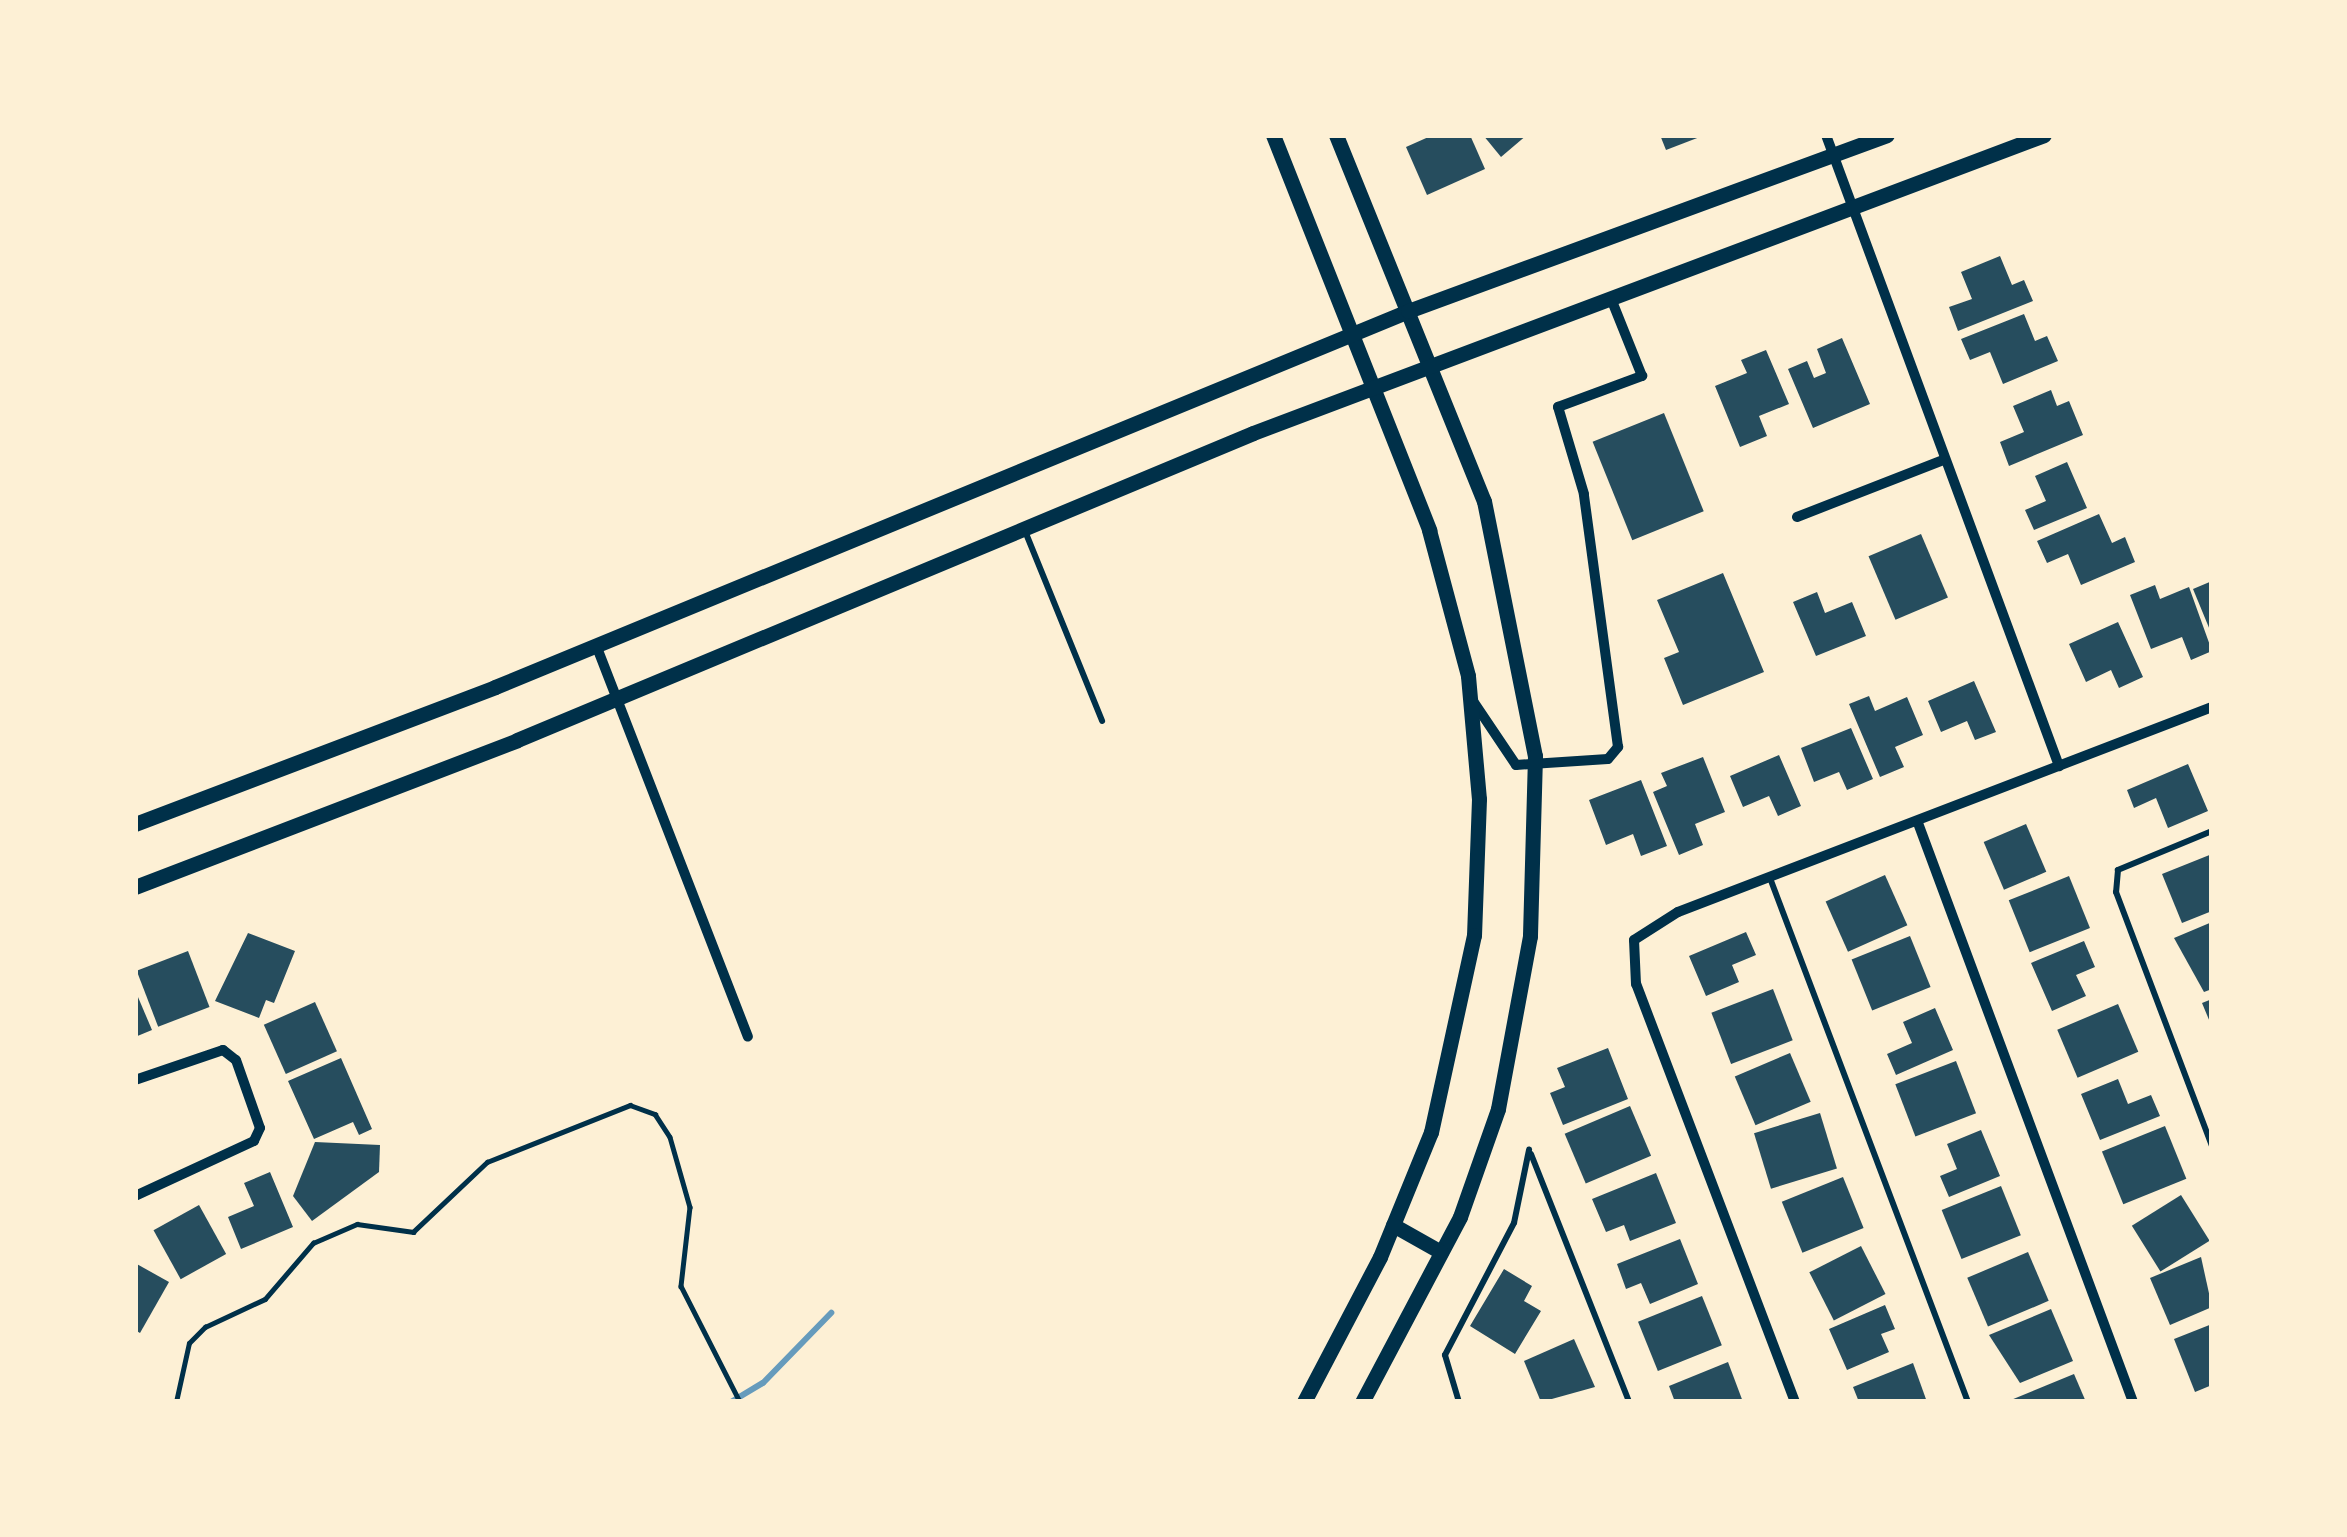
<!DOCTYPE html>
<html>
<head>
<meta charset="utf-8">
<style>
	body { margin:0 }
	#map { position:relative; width:2347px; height:1537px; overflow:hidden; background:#fdf0d5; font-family:Roboto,sans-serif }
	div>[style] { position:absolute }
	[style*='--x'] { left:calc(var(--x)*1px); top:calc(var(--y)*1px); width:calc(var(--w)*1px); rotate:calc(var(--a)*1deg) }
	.stream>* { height:6px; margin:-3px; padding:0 3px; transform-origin:3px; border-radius:3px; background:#669bbc }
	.building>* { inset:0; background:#264d5e; transform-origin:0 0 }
	.path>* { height:4.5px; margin:-2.25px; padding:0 2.25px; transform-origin:2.25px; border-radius:2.25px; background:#003049 }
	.service>* { height:6px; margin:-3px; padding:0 3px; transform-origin:3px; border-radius:3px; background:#003049 }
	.minor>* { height:10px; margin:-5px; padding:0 5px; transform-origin:5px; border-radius:5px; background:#003049 }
	.secondary>* { height:15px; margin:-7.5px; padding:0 7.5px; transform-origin:7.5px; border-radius:7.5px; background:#003049 }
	span { translate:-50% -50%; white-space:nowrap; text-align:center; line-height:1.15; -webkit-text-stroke:9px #fdf0d5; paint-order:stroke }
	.frame { position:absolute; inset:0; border:138px solid #fdf0d5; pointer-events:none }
</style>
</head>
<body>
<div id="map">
	<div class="stream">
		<div style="--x:731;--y:1402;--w:37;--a:-31"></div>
		<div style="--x:763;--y:1383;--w:98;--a:-45.8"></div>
	</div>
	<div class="building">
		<div style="clip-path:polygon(1433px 135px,1470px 135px,1485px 169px,1427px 195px,1406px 147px)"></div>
		<div style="clip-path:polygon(1483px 135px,1527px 135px,1501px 157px)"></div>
		<div style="clip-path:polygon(1660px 135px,1705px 135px,1666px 150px)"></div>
		<div style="clip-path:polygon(2000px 256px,2012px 285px,2024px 280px,2033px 301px,1958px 331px,1949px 307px,1972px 299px,1961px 272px)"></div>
		<div style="clip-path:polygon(2024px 314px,2035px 341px,2047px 336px,2058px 361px,2003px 384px,1990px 352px,1970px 360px,1961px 339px)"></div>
		<div style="clip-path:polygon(1842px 338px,1870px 404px,1813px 428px,1788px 369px,1807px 361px,1814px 378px,1826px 373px,1817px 349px)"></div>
		<div style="clip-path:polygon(1766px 350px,1789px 404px,1759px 416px,1767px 436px,1740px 447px,1715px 386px,1747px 373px,1741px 360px)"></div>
		<div style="clip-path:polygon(2051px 390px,2057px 406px,2069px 401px,2083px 435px,2009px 466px,2000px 442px,2024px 432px,2013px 406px)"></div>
		<div style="left:1664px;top:413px;width:106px;height:77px;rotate:68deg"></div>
		<div style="clip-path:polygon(2067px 462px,2087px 508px,2034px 530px,2025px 510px,2046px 501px,2035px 476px)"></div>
		<div style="clip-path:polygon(2099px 514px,2112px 543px,2125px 537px,2135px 562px,2081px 585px,2068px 554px,2047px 563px,2037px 541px)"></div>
		<div style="left:1921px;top:534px;width:69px;height:57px;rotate:67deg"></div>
		<div style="clip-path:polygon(1723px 573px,1764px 672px,1683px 705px,1664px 658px,1679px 652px,1657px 600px)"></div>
		<div style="clip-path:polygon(2212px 581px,2212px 635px,2193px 589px)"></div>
		<div style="clip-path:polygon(2155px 585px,2160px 599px,2189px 587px,2212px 651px,2191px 660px,2182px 637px,2151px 649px,2130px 595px)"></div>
		<div style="clip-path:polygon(1817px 592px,1825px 613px,1852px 602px,1866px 636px,1816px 656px,1793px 602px)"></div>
		<div style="clip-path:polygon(2118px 622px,2143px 677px,2119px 688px,2111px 670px,2086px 682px,2069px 644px)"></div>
		<div style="clip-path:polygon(1974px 681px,1996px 732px,1975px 740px,1967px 721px,1941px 732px,1928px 701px)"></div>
		<div style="clip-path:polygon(1869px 696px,1875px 711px,1907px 697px,1923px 735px,1895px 747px,1904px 767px,1880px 777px,1849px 704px)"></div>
		<div style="clip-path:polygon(1851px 728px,1873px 779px,1847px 790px,1839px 772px,1814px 782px,1801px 748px)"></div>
		<div style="clip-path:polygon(1779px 755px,1801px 806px,1778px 816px,1769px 796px,1743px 807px,1730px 776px)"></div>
		<div style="clip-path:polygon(1703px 757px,1725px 812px,1695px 824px,1703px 845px,1679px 855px,1653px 792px,1667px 786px,1661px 773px)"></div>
		<div style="clip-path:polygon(2188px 764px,2208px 811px,2168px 828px,2156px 798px,2134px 808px,2127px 790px)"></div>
		<div style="clip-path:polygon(1641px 780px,1667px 846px,1641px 856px,1633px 834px,1606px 845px,1589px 800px)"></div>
		<div style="left:2026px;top:824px;width:52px;height:46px;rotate:67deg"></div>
		<div style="clip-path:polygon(2212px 854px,2212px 911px,2182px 923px,2162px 874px)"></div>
		<div style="left:1885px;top:875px;width:55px;height:65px;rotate:66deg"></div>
		<div style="left:2069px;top:876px;width:56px;height:65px;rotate:68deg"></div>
		<div style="clip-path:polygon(2212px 922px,2212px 989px,2204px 992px,2174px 938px)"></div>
		<div style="clip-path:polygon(1746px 932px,1756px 955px,1732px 965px,1739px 982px,1706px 996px,1689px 956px)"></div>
		<div style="clip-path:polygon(248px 933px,295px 951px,274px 1003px,266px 1000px,259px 1018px,215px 1001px)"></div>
		<div style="left:1910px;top:936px;width:55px;height:63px;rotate:68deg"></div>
		<div style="clip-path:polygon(2084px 941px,2095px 967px,2076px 975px,2086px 996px,2052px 1011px,2031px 963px)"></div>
		<div style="left:188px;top:951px;width:60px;height:55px;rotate:69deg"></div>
		<div style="left:1773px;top:989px;width:55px;height:66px;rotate:69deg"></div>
		<div style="clip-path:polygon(135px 990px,152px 1030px,135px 1037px)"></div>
		<div style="clip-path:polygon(2212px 999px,2212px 1027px,2202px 1003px)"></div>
		<div style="left:315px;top:1002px;width:54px;height:56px;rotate:66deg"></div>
		<div style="left:2118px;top:1004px;width:52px;height:66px;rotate:67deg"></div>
		<div style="clip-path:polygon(1935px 1008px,1953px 1050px,1896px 1075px,1887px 1054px,1912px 1043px,1903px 1022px)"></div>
		<div style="clip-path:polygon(1608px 1048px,1628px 1099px,1563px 1125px,1550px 1093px,1565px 1087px,1557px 1068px)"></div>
		<div style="left:1790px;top:1053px;width:53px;height:60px;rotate:67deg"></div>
		<div style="clip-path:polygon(341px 1058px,372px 1129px,359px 1135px,353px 1122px,314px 1139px,288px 1081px)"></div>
		<div style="left:1956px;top:1061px;width:56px;height:65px;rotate:69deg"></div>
		<div style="clip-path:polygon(2118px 1079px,2128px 1104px,2151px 1095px,2160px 1116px,2100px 1140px,2081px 1094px)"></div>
		<div style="left:1630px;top:1106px;width:54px;height:71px;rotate:67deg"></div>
		<div style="left:1820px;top:1113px;width:58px;height:69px;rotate:73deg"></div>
		<div style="left:2165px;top:1126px;width:57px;height:68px;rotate:68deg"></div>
		<div style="clip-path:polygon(1981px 1130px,2000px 1176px,1949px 1197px,1940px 1176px,1957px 1169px,1947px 1144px)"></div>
		<div style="clip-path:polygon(315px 1142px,380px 1145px,379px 1172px,312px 1221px,293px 1196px)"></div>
		<div style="clip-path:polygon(270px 1172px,293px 1227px,241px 1249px,228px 1217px,254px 1206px,244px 1183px)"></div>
		<div style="clip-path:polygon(1656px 1173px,1676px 1223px,1630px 1241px,1624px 1225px,1606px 1232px,1592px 1199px)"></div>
		<div style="left:1843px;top:1177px;width:55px;height:66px;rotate:68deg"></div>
		<div style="left:2001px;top:1186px;width:53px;height:64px;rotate:68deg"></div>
		<div style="left:2181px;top:1195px;width:54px;height:58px;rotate:58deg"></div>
		<div style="left:199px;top:1205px;width:56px;height:52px;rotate:61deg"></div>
		<div style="clip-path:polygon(1680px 1239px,1698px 1284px,1650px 1304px,1641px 1283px,1626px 1289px,1617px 1264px)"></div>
		<div style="left:1861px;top:1246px;width:54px;height:58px;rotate:63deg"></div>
		<div style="left:2028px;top:1252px;width:53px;height:66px;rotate:67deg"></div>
		<div style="clip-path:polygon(2201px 1257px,2212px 1307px,2170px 1325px,2150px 1278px)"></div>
		<div style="clip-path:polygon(135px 1263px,169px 1282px,140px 1333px,135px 1330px)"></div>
		<div style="clip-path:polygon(1504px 1269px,1532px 1286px,1524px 1301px,1541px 1311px,1515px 1354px,1470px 1326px)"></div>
		<div style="left:1702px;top:1296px;width:53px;height:69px;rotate:68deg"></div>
		<div style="clip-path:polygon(1885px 1305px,1895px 1329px,1881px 1334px,1889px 1352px,1847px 1370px,1829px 1329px)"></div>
		<div style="clip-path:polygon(2051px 1309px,2073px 1361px,2020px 1383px,1989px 1335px)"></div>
		<div style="clip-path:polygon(2212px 1324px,2212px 1385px,2195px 1392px,2174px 1339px)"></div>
		<div style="clip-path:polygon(1574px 1339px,1595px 1387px,1541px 1402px,1524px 1361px)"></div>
		<div style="clip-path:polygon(1728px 1362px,1743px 1402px,1675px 1402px,1669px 1386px)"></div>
		<div style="clip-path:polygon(1913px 1363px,1927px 1402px,1859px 1402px,1853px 1387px)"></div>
		<div style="clip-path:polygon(2074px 1374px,2086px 1402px,2006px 1402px)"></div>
	</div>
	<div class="path">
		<div style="--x:176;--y:1402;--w:60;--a:-77.6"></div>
		<div style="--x:189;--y:1343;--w:23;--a:-45"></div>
		<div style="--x:205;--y:1327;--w:66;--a:-25"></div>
		<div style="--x:265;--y:1299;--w:74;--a:-49.4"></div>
		<div style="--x:313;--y:1243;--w:48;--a:-23.4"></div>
		<div style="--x:357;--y:1224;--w:57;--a:8.1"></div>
		<div style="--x:413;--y:1232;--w:102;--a:-43.4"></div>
		<div style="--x:487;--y:1162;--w:154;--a:-21.7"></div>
		<div style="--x:630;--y:1105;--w:27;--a:20"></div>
		<div style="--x:655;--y:1114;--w:27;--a:57"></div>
		<div style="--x:670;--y:1137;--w:73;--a:74.1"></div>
		<div style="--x:690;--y:1207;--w:80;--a:96.5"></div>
		<div style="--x:681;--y:1286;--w:130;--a:63"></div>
	</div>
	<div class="service">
		<div style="--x:1025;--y:531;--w:205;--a:67.9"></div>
		<div style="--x:2212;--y:831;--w:102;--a:157.5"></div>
		<div style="--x:2118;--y:870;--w:22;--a:95"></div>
		<div style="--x:2116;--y:892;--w:272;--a:69.3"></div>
		<div style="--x:1770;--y:878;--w:560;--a:69.3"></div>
		<div style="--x:1531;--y:1154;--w:267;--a:68.4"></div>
		<div style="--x:1459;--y:1402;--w:49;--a:-106.6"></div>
		<div style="--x:1445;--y:1355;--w:149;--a:-62.4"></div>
		<div style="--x:1514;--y:1223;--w:75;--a:-78.4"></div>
	</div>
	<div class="minor">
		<div style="--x:1826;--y:135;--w:673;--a:69.73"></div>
		<div style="--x:1797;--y:517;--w:157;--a:-21.3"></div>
		<div style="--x:596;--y:645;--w:420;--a:68.8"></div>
		<div style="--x:1473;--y:701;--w:77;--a:56.1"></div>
		<div style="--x:1516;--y:765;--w:92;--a:-3.7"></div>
		<div style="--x:1608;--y:759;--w:16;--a:-50"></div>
		<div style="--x:1618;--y:747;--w:255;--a:-97.7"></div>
		<div style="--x:1584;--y:494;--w:91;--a:-106.6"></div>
		<div style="--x:1558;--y:407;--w:90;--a:-20.3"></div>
		<div style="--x:1642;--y:376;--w:81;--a:-111.8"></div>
		<div style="--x:1918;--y:823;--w:618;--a:69.63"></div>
		<div style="--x:135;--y:1080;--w:93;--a:-18.8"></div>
		<div style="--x:223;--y:1050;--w:16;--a:38"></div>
		<div style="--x:236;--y:1060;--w:72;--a:70.6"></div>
		<div style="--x:260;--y:1128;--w:14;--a:115"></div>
		<div style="--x:254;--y:1141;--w:131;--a:155.2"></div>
		<div style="--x:1795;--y:1402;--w:447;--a:-110.8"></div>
		<div style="--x:1636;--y:984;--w:44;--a:-92.6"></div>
		<div style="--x:1634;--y:940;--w:52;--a:-32.5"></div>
		<div style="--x:1678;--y:912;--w:572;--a:-21"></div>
	</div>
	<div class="secondary">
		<div style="--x:1273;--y:135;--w:425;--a:68.4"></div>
		<div style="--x:1429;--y:530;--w:151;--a:75"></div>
		<div style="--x:1468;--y:676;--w:123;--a:84.9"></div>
		<div style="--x:1479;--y:799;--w:136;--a:92.1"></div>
		<div style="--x:1474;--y:935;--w:202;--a:102.3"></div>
		<div style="--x:1431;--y:1132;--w:135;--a:112.2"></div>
		<div style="--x:1380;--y:1257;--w:164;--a:117.7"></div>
		<div style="--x:1336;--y:135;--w:395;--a:68"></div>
		<div style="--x:1484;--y:501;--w:260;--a:78.7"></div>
		<div style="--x:1535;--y:756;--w:180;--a:91.6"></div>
		<div style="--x:1530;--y:936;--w:176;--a:100.5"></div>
		<div style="--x:1498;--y:1109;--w:114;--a:109.4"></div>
		<div style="--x:1460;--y:1217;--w:209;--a:117.9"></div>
		<div style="--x:135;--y:824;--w:385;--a:-20.8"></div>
		<div style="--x:495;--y:687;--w:987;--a:-22.38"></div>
		<div style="--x:1408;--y:311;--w:510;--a:-20.17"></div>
		<div style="--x:135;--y:887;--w:409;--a:-21"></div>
		<div style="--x:517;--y:740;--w:797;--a:-22.64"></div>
		<div style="--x:1253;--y:433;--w:845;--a:-20.64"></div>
		<div style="--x:1393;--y:1225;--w:55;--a:29.4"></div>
	</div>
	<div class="frame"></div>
</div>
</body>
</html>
